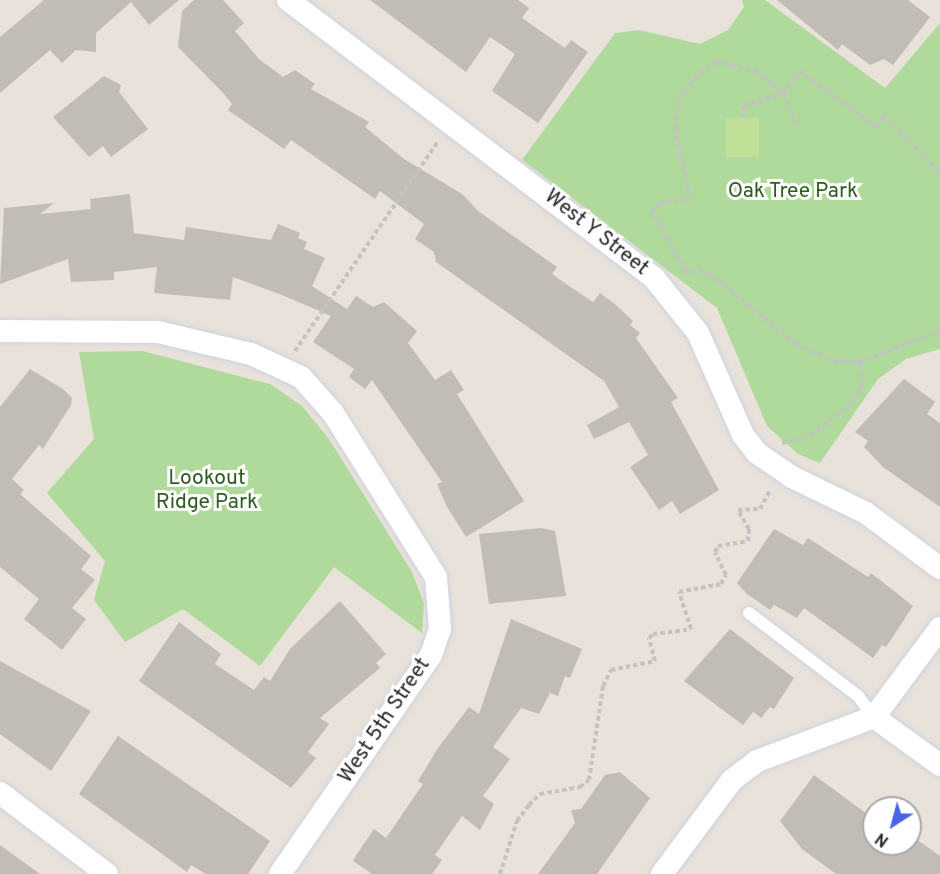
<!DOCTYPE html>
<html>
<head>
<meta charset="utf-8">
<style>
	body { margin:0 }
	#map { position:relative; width:940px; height:874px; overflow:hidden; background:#e8e2da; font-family:Overpass,sans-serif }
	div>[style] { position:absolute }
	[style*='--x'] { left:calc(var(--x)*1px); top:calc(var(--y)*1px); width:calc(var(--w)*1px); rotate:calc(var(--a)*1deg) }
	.green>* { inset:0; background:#b0da9b }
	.pitch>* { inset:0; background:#c1e097; transform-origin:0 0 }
	.building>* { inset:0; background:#c1bcb5 }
	.path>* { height:4px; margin-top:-2px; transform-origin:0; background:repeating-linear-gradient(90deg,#c3c3c3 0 4.5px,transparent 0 7.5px) }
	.roads { filter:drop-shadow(0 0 2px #cfd2df) drop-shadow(0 0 2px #cfd2df) }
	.lane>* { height:12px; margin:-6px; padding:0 6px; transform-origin:6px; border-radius:6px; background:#fff }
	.street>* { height:22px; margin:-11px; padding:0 11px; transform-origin:11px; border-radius:11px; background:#fff }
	span { translate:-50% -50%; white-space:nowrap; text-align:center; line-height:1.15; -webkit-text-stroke:6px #fff; paint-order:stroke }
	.park-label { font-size:21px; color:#2c5b20 }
	.street-label { font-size:21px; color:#272727 }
	.north { position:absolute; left:862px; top:796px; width:60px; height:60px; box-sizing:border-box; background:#fff; border:2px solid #a9a9a9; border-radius:50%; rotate:216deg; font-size:16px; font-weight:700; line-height:24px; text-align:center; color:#272727 }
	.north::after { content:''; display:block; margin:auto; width:21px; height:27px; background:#4865e7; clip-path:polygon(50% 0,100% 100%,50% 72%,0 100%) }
</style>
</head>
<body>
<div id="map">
	<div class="green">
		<div style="clip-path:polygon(742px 0,765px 0,885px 88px,940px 23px,940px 349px,906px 359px,878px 379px,820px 463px,798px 454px,767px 426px,717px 308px,522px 160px,615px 33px,639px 30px,700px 44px,728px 30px,744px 7px)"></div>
		<div style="clip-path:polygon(142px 351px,270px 384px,302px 406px,329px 439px,412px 572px,424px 603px,422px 633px,334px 567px,260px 666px,183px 609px,125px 642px,94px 600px,105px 561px,47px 493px,94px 439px,79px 352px)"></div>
	</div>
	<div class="pitch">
		<div style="left:726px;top:118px;width:33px;height:39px"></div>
	</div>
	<div class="building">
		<div style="clip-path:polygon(44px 0,179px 0,149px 25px,131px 2px,96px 33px,96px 52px,76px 50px,62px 63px,50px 50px,0 93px,0 37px)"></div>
		<div style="clip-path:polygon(194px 0,223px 0,244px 23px,235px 31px,260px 60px,283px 77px,295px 70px,315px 84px,311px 89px,369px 122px,365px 127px,404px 159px,462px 194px,478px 211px,557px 267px,552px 274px,569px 286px,593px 302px,600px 293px,616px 305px,633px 321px,630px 325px,640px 333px,636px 338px,678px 398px,671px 402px,719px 490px,680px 514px,672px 501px,659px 510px,630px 467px,648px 455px,629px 422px,594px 439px,587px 425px,619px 407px,604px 381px,436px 262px,434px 252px,415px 239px,424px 224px,380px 191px,375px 199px,291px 140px,284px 149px,228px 110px,232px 104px,224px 94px,178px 47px,182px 11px)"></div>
		<div style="clip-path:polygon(370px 0,518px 0,529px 8px,522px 18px,565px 48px,571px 40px,588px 52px,538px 123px,492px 91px,515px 54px,490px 37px,466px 72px)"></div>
		<div style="clip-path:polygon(777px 0,908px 0,930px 17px,893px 65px,884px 59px,870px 65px,842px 44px,838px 50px)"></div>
		<div style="clip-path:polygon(104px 76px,121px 85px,119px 92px,148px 129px,111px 157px,103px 146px,89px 157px,53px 117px)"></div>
		<div style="clip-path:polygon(130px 194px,134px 233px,184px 240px,186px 227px,271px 240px,278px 224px,300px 233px,298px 238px,307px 242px,304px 249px,325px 258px,312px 286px,347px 309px,356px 296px,373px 307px,384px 302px,417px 331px,408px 343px,435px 380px,451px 370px,464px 390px,457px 394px,524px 501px,466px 537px,447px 507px,437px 484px,442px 482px,372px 380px,365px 389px,349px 377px,354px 369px,313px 342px,331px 316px,282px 295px,233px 277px,230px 300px,154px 293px,157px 267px,114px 272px,114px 280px,71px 282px,68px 259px,0 284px,4px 208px,54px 203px,40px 214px,91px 209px,90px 199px)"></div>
		<div style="clip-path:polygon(30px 369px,63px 389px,72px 398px,71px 405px,43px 449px,39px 445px,12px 479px,24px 490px,20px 494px,91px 556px,81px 569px,95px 580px,72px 608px,86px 619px,62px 650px,24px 619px,39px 599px,0 567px,0 407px)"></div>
		<div style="clip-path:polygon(904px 379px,935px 402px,927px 414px,940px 423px,940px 507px,883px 467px,864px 447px,868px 441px,855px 432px)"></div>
		<div style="clip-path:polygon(541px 528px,555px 531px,566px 596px,489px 604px,479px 534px)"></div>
		<div style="clip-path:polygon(774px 529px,803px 545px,808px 538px,868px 577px,871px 573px,913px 606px,886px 647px,882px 645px,873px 658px,804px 608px,797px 618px,774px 605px,770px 610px,747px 594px,737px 583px)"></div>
		<div style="clip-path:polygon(340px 601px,386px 654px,376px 663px,380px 668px,320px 718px,329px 724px,308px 752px,316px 758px,291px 788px,139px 681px,179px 622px,221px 654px,215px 664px,254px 690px,264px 677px,270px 681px,290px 649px)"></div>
		<div style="clip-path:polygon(511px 619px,582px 649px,570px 678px,565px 676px,558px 696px,550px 693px,539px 714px,521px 708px,493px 747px,510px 759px,483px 796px,494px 804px,480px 830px,462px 816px,435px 855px,442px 860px,432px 874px,372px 874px,353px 861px,357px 854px,374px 829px,386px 838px,423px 784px,418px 781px,438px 748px,469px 707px,479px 714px)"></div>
		<div style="clip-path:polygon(730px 629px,794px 678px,774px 709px,770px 707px,761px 718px,753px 712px,743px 725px,684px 681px)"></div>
		<div style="clip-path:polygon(0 661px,91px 711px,51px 771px,0 734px)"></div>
		<div style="clip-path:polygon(118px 736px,270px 841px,248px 874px,206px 874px,191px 865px,187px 872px,79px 794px)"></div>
		<div style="clip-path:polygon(620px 772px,650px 798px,597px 874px,538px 874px,575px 823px,571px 810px,581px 809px,605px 775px)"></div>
		<div style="clip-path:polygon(814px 775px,874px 819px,874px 844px,919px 841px,940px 856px,940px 874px,836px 874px,802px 849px,780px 821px)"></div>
		<div style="clip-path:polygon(0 845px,40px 874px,0 874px)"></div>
	</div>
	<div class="path">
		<div style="--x:743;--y:118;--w:12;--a:-85"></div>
		<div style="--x:744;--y:106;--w:41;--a:-18.4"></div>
		<div style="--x:783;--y:93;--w:34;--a:66"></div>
		<div style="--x:684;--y:272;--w:22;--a:-3"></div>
		<div style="--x:706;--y:271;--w:117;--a:39.1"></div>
		<div style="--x:797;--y:345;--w:40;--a:23.4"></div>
		<div style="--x:834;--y:361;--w:26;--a:2"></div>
		<div style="--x:860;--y:362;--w:86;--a:-21.2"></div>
		<div style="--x:686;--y:272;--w:69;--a:-119.5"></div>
		<div style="--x:652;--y:212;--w:12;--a:-48"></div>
		<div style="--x:660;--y:203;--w:30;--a:-8"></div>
		<div style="--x:690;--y:199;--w:73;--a:-101.9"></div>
		<div style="--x:675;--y:128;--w:31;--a:-81"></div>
		<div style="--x:680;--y:97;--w:32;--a:-51"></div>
		<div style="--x:700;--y:72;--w:20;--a:-30"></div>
		<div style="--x:717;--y:62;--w:40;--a:13"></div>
		<div style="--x:756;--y:71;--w:35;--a:39"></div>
		<div style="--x:783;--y:93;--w:28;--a:-52"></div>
		<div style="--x:800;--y:71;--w:96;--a:36.5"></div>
		<div style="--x:877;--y:128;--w:14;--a:-65"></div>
		<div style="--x:883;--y:115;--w:81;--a:45.5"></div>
		<div style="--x:295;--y:351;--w:254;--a:-55.7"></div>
		<div style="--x:782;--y:443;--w:30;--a:-15"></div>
		<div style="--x:811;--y:435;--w:53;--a:-38.2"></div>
		<div style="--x:853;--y:402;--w:21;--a:-62"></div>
		<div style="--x:863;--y:383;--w:21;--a:-98"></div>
		<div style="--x:500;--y:874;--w:56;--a:-72.2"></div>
		<div style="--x:517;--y:821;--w:20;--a:-53"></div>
		<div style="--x:529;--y:805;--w:16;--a:-45"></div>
		<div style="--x:540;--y:794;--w:41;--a:-9.9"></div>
		<div style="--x:580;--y:787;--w:11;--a:-38"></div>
		<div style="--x:589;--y:780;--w:95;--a:-81.5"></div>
		<div style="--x:603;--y:686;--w:18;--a:-63"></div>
		<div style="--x:611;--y:670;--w:45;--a:-11.6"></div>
		<div style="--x:655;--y:661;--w:24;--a:-105"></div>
		<div style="--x:649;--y:638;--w:6;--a:-45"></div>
		<div style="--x:653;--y:634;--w:38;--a:-7"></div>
		<div style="--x:691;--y:629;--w:39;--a:-108"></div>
		<div style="--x:679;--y:592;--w:43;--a:-10.8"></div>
		<div style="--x:721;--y:584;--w:10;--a:-61"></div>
		<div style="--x:726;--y:575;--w:25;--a:-116"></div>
		<div style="--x:715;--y:552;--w:7;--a:-63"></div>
		<div style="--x:718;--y:546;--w:30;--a:-9"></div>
		<div style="--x:748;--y:541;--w:12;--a:-85"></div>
		<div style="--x:749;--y:529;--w:22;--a:-120"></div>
		<div style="--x:738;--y:510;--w:22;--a:-3"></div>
		<div style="--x:760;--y:509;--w:21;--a:-62"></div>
	</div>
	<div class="roads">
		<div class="lane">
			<div style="--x:749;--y:613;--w:137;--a:37.3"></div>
			<div style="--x:858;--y:696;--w:26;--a:53"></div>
		</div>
		<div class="street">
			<div style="--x:288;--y:0;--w:460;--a:37.2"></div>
			<div style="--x:654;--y:278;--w:70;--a:51.3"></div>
			<div style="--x:698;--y:333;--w:111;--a:66.2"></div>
			<div style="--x:743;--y:435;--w:23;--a:52"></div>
			<div style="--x:757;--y:453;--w:42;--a:34.4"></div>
			<div style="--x:792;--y:477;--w:82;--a:25.9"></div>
			<div style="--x:866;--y:513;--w:92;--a:36.6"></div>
			<div style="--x:0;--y:331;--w:158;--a:0.4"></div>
			<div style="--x:158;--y:332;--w:96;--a:13.3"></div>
			<div style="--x:251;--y:354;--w:55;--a:24.7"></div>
			<div style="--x:301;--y:377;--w:48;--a:48.4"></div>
			<div style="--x:333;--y:413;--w:194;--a:57.9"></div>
			<div style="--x:436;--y:577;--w:52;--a:85.6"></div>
			<div style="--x:440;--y:629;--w:28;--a:109"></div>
			<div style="--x:431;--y:655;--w:266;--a:124.6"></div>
			<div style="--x:874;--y:717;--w:82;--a:36"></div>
			<div style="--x:0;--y:793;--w:134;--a:37.1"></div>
			<div style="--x:662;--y:874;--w:117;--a:-53.3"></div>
			<div style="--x:732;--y:780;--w:31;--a:-37"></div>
			<div style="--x:757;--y:761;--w:125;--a:-20.6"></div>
			<div style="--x:874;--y:717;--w:111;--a:-53.4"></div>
		</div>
	</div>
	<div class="park-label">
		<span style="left:793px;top:192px">Oak Tree Park</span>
		<span style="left:207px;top:491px">Lookout<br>Ridge Park</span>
	</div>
	<div class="street-label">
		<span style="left:596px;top:233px;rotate:38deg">West Y Street</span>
		<span style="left:385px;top:721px;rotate:-56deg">West 5th Street</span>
	</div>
	<div class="north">N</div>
</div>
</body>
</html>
